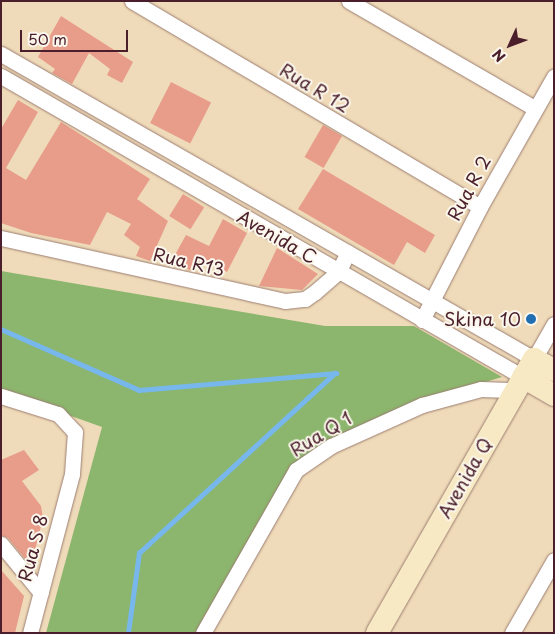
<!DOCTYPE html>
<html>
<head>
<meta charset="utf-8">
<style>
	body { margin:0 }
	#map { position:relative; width:555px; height:634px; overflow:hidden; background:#efdbb9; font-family:"Playpen Sans",sans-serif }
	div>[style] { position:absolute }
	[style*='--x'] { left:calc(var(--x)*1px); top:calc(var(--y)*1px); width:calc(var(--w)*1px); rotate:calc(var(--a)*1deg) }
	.forest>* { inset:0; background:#8cb66d }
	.stream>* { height:4.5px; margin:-2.25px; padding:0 2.25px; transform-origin:2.25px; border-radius:2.25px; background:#77b7eb }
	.building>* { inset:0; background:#e89c8a; transform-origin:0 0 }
	.roads { filter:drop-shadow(0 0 1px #9c7d72) drop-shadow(0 0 1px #9c7d72) }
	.street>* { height:15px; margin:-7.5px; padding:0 7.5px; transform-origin:7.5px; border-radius:7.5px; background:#fff }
	.secondary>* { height:22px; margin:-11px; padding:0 11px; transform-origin:11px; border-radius:11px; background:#f7e9c3 }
	.dots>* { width:14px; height:14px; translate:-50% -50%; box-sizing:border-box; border:2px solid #fbf7ec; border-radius:50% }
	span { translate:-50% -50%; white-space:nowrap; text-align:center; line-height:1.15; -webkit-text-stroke:4px #fbf7ec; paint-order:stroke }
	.street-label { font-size:18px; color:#4a1f2b }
	.poi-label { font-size:18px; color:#4a1f2b }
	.right { translate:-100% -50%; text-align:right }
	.frame { position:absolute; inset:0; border:2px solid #4a1f2b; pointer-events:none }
	.north { position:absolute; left:485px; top:20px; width:50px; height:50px; -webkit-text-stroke:4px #fbf7ec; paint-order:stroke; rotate:227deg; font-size:14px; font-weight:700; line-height:20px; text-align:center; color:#4a1f2b }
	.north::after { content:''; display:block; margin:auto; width:18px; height:22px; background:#4a1f2b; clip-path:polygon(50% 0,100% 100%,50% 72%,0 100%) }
	.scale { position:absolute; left:20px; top:30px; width:108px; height:22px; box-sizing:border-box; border:2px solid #4a1f2b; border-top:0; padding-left:6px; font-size:15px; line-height:18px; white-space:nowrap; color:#4a1f2b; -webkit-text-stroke:4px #fbf7ec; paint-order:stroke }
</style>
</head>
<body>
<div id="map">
	<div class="forest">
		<div style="clip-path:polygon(1px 271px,325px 326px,414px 326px,502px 377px,422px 401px,292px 466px,196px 633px,46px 633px,102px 427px,1px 391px)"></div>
	</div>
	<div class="stream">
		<div style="--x:1;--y:329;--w:151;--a:23.8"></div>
		<div style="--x:139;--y:390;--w:198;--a:-4.9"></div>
		<div style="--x:128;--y:633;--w:81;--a:-82.2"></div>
		<div style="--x:139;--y:553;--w:266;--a:-42.6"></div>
	</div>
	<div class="building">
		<div style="clip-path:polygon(61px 16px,133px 62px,122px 83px,107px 75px,110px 69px,89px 53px,72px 84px,52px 73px,55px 69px,38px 57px)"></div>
		<div style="left:171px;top:82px;width:45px;height:46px;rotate:27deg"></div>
		<div style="clip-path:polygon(18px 100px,38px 112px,6px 168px,26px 180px,61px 122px,150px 179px,137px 199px,168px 221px,150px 261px,136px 256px,140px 247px,124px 235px,131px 224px,107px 212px,90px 245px,31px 233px,1px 223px,1px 129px)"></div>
		<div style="left:323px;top:125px;width:22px;height:37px;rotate:30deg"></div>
		<div style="clip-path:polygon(323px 169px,435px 235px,425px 253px,407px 242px,394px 265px,298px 209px)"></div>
		<div style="left:183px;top:194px;width:25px;height:26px;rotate:32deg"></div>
		<div style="clip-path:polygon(223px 219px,247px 233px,227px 272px,202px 258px,192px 271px,171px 262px,186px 235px,209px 246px)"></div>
		<div style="clip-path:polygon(277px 248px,318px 274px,302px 290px,259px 286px)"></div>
		<div style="clip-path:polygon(24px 450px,39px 470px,22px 481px,41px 506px,43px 518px,31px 566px,8px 538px,1px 535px,1px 460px)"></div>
		<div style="clip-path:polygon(1px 570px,24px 596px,15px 633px,1px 633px)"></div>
	</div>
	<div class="roads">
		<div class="street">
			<div style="--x:132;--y:1;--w:404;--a:30.6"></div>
			<div style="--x:349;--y:1;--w:214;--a:30"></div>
			<div style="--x:1;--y:54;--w:614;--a:29.78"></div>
			<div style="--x:534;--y:359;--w:40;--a:-60.3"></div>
			<div style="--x:1;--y:76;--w:603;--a:29.97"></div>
			<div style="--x:1;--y:238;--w:291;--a:12.5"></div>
			<div style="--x:285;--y:301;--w:20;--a:-6"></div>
			<div style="--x:305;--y:299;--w:12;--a:-35"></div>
			<div style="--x:315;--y:292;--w:30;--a:-41"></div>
			<div style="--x:338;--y:272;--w:22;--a:-63"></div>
			<div style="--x:422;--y:320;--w:127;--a:-62.8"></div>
			<div style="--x:480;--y:207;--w:150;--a:-60.4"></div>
			<div style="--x:1;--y:396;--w:60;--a:17.5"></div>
			<div style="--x:58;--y:414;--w:25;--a:47"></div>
			<div style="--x:75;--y:432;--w:42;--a:94.1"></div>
			<div style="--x:72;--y:474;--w:164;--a:104.8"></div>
			<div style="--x:1;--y:544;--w:63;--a:50.8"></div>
			<div style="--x:203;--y:633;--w:188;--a:-60.3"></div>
			<div style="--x:296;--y:470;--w:42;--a:-34.4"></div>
			<div style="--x:331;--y:446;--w:100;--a:-24.3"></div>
			<div style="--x:422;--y:405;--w:61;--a:-15.2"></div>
			<div style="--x:481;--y:389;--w:34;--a:2"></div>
			<div style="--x:512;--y:633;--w:84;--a:-60.1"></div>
		</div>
		<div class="secondary">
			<div style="--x:523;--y:377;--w:36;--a:30"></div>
			<div style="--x:377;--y:633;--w:316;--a:-60.2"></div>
			<div style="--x:534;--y:359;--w:23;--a:29"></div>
		</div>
	</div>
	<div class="dots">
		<div style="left:531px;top:319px;background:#1f6fb2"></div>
	</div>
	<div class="street-label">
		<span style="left:315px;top:88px;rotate:31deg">Rua R 12</span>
		<span style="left:469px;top:188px;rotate:-62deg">Rua R 2</span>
		<span style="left:277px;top:237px;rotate:30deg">Avenida C</span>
		<span style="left:189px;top:262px;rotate:13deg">Rua R13</span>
		<span style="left:321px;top:434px;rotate:-31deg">Rua Q 1</span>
		<span style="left:465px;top:478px;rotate:-60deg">Avenida Q</span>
		<span style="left:33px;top:548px;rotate:-75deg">Rua S 8</span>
	</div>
	<div class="poi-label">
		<span class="right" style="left:521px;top:319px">Skina 10</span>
	</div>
	<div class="frame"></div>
	<div class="north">N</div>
	<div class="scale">50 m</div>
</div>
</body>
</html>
